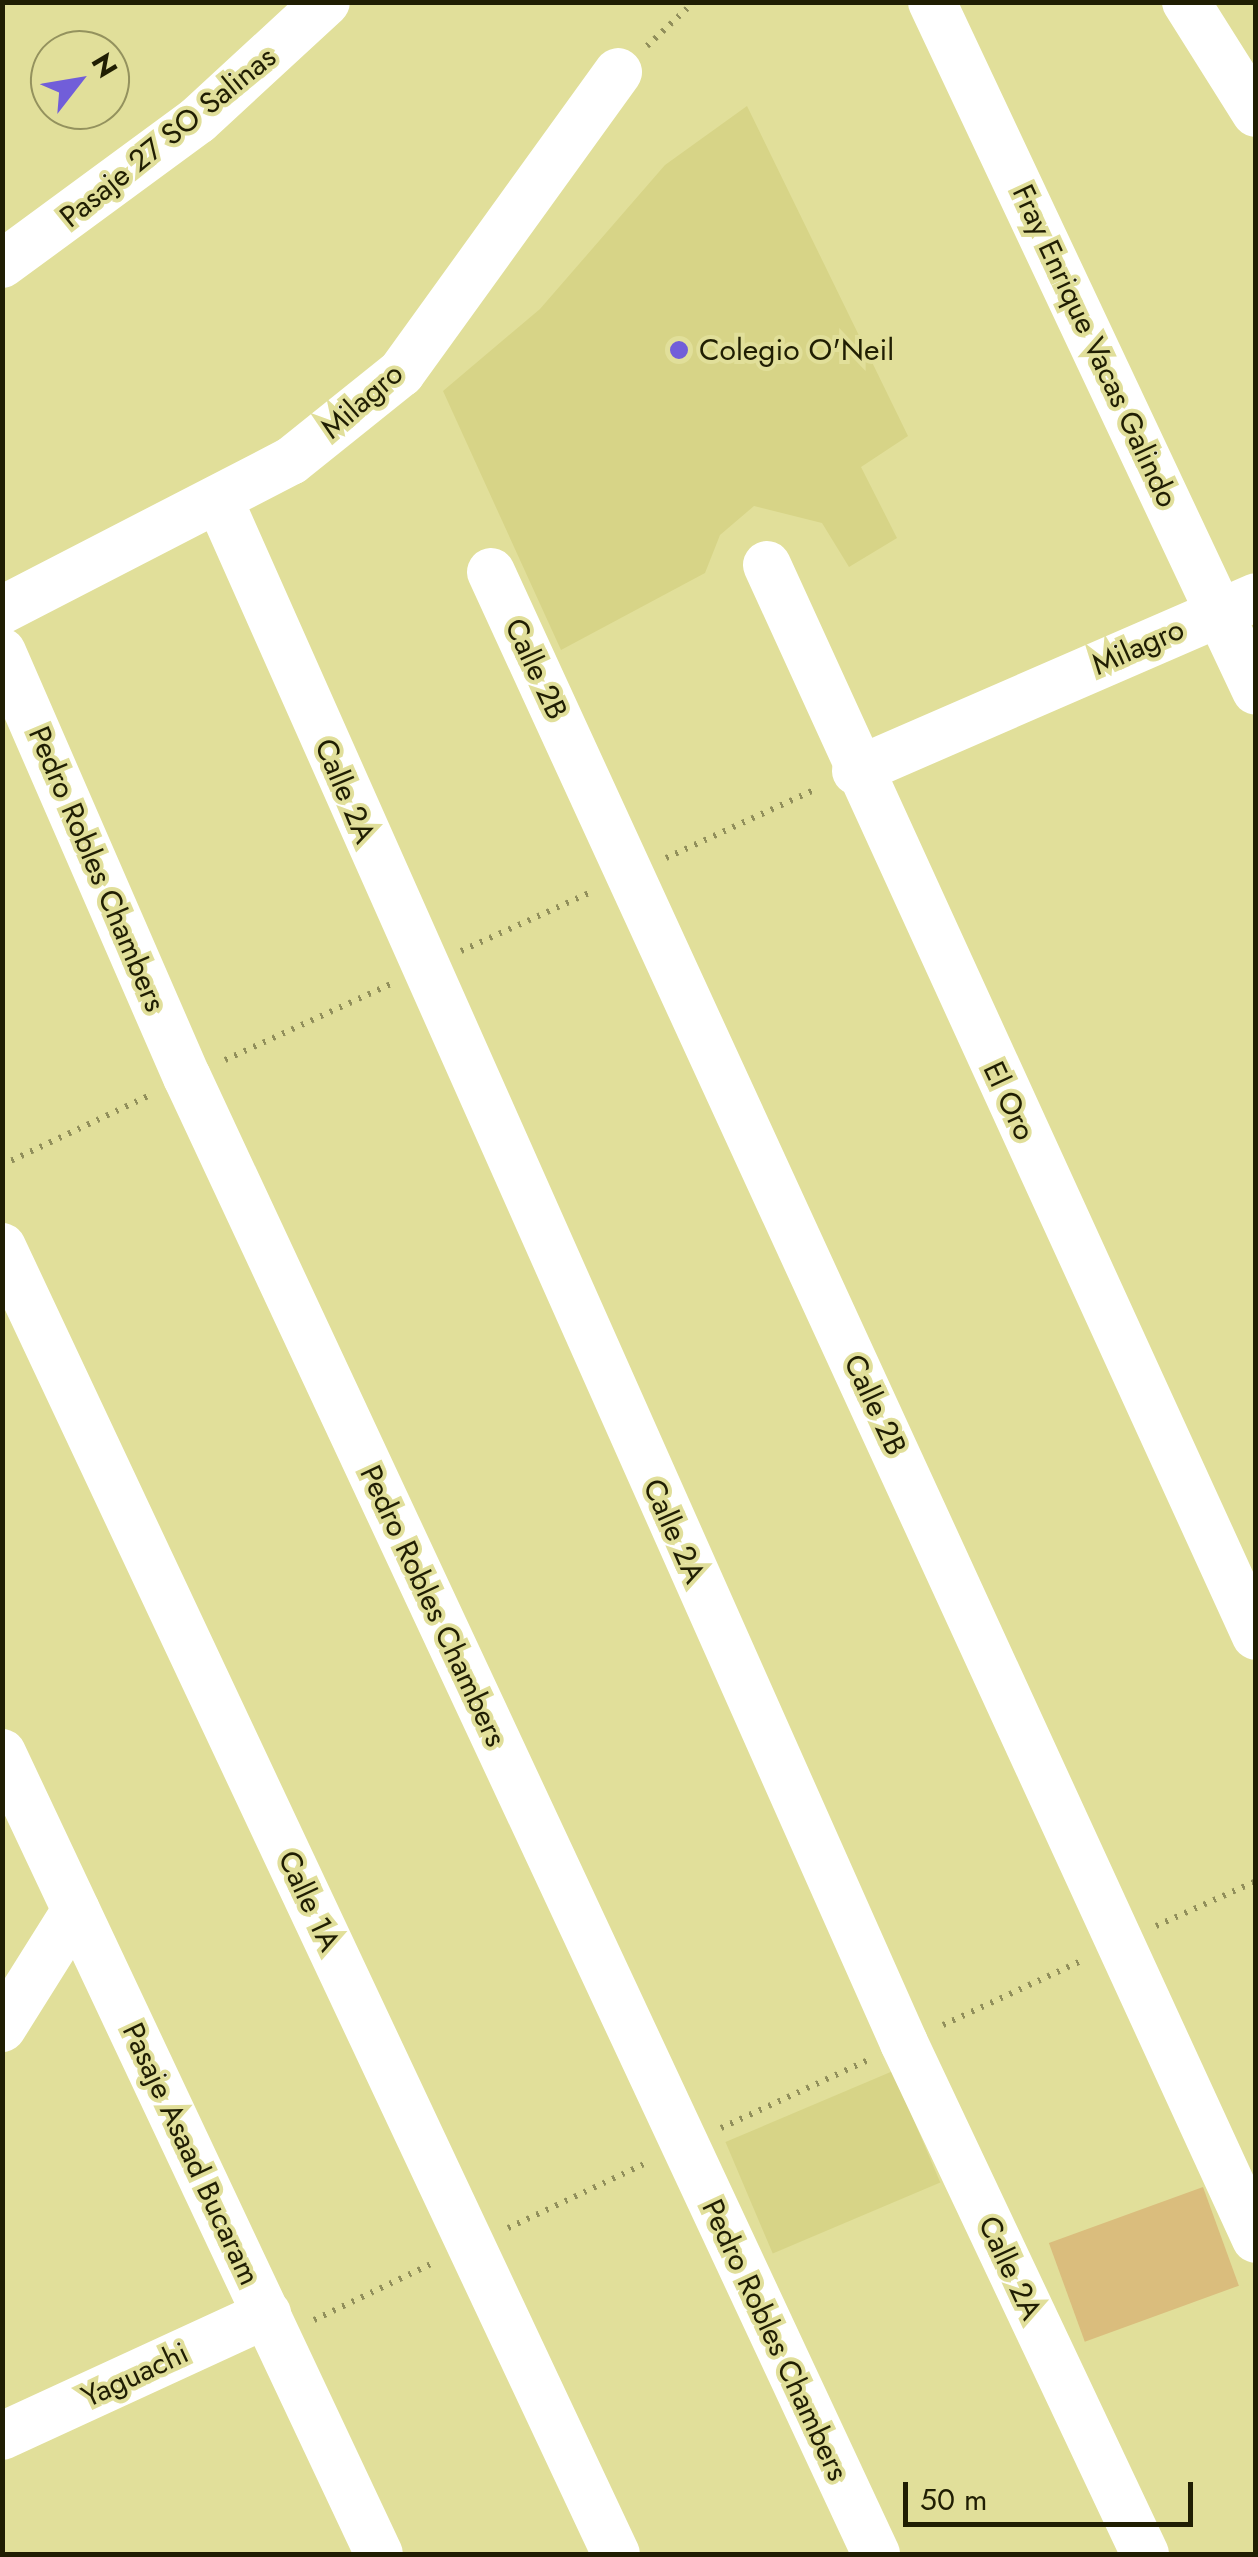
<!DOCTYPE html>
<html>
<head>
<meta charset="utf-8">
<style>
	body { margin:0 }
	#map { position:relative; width:1258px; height:2557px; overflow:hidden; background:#e1df9a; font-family:Jost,sans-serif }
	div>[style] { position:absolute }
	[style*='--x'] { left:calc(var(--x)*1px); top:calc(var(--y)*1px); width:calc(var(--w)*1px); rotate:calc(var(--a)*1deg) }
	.built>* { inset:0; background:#d7d487; transform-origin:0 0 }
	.building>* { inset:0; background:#dabd7d; transform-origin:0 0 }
	.path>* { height:6px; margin-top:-3px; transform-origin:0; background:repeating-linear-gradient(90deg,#918f5b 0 2.5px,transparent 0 10.5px) }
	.minor>* { height:48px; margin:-24px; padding:0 24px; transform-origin:24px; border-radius:24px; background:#fff }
	.dots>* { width:28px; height:28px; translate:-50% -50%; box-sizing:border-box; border:5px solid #e1df9a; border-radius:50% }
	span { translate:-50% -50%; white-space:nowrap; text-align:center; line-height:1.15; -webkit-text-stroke:8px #e1df9a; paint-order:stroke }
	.street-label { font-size:30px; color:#201e03 }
	.poi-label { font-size:30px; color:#201e03 }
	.left { translate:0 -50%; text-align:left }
	.frame { position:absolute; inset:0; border:5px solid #201e03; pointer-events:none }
	.north { position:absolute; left:30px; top:30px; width:100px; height:100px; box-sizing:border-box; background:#e1df9a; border:2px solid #94925e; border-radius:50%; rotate:59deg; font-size:28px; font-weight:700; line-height:40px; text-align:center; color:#201e03 }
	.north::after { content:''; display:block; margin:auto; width:35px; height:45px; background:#715ed9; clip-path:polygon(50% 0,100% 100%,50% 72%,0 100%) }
	.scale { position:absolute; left:903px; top:2482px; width:290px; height:45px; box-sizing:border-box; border:5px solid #201e03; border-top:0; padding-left:12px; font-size:30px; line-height:35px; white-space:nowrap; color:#201e03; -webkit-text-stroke:8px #e1df9a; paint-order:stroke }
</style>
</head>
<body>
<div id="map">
	<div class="built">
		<div style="clip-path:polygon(747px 106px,908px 436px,861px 467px,897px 538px,849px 567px,822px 523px,754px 506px,720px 535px,705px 573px,561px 650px,443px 391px,540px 309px,665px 165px)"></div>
		<div style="left:893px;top:2071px;width:121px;height:182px;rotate:67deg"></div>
	</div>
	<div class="building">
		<div style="left:1203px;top:2187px;width:105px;height:164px;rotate:70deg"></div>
	</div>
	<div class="path">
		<div style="--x:647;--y:46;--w:64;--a:-43.1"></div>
		<div style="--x:666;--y:858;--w:167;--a:-24.7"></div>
		<div style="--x:461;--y:951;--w:143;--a:-24.4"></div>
		<div style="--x:225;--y:1060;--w:183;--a:-24.6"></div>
		<div style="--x:2;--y:1165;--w:164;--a:-25.3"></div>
		<div style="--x:1156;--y:1926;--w:110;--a:-24.2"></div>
		<div style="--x:943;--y:2025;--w:152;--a:-24.9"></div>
		<div style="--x:721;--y:2128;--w:162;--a:-24.8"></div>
		<div style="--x:508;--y:2228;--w:153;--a:-25.2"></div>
		<div style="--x:314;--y:2320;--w:132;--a:-25.6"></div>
	</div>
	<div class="minor">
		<div style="--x:932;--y:2;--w:761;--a:64.81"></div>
		<div style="--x:1186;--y:2;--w:131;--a:57.8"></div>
		<div style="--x:2;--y:264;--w:243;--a:-36.3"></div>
		<div style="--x:198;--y:120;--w:174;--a:-42.7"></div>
		<div style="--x:219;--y:500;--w:1688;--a:66.06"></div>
		<div style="--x:904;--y:2043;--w:565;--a:64.75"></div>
		<div style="--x:767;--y:565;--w:1177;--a:65.46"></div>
		<div style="--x:491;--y:572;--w:1834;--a:65.35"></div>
		<div style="--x:2;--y:610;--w:325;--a:-27.3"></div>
		<div style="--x:291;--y:461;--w:141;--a:-38.7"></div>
		<div style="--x:401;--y:373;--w:371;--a:-54.2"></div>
		<div style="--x:2;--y:652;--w:464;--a:66.5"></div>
		<div style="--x:187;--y:1077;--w:1630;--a:64.99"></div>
		<div style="--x:856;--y:771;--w:436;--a:-23.5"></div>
		<div style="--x:2;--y:1247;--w:1444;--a:64.84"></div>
		<div style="--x:2;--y:1753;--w:885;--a:64.8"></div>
		<div style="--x:2;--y:2028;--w:139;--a:-57.9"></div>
		<div style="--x:2;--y:2436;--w:292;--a:-24.7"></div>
	</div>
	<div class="dots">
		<div style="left:679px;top:350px;background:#715ed9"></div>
	</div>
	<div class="street-label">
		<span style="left:168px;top:137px;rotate:-39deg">Pasaje 27 SO Salinas</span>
		<span style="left:1095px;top:346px;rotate:65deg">Fray Enrique Vacas Galindo</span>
		<span style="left:362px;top:401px;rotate:-41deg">Milagro</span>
		<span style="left:1138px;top:647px;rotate:-24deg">Milagro</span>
		<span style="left:536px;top:669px;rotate:65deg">Calle 2B</span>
		<span style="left:345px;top:791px;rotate:67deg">Calle 2A</span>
		<span style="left:97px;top:869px;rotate:67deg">Pedro Robles Chambers</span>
		<span style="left:1009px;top:1101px;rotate:65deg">El Oro</span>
		<span style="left:875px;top:1405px;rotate:65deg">Calle 2B</span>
		<span style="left:674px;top:1531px;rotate:66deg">Calle 2A</span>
		<span style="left:433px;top:1606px;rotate:65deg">Pedro Robles Chambers</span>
		<span style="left:309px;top:1901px;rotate:65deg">Calle 1A</span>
		<span style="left:191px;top:2154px;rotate:65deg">Pasaje Asaad Bucaram</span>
		<span style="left:1010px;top:2268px;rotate:65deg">Calle 2A</span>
		<span style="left:775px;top:2340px;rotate:65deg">Pedro Robles Chambers</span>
		<span style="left:135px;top:2375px;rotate:-25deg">Yaguachi</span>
	</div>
	<div class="poi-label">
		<span class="left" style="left:699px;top:350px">Colegio O'Neil</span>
	</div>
	<div class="frame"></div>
	<div class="north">N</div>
	<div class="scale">50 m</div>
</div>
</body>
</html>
